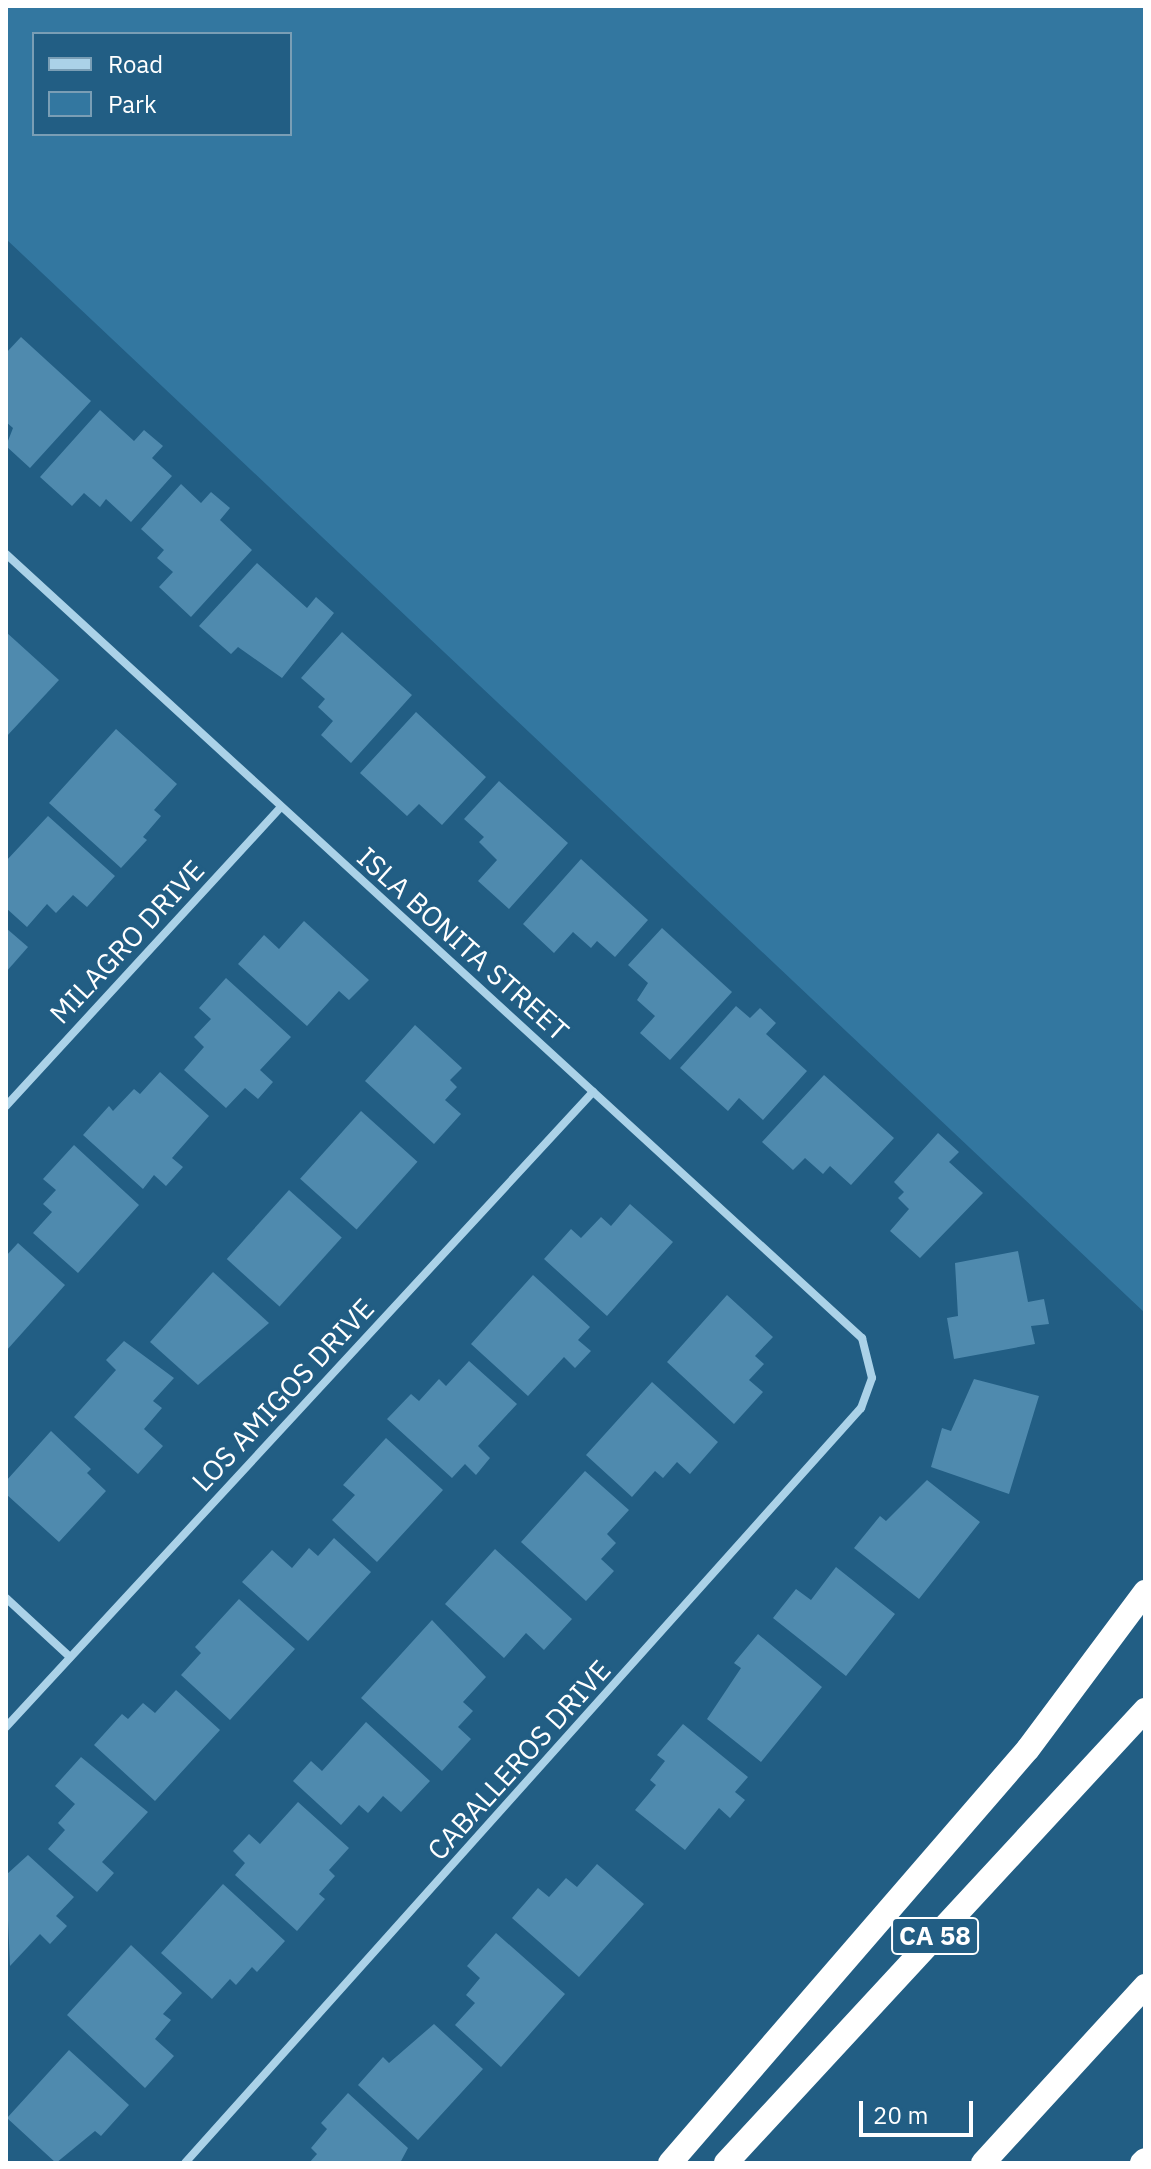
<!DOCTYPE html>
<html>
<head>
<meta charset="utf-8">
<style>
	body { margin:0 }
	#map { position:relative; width:1151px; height:2169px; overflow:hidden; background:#225e84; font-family:"IBM Plex Sans",sans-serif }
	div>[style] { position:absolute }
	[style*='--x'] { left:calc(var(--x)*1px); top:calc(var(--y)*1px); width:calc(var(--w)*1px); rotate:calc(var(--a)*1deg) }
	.green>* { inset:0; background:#3377a0 }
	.building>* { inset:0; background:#4f8aae; transform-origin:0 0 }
	.street>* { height:8px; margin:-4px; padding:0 4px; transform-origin:4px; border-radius:4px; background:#abd2e8 }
	.highway>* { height:24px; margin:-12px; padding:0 12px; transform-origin:12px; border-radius:12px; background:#fff }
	span { translate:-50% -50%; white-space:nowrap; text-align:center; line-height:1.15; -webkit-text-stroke:6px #225e84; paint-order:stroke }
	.shield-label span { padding:2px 6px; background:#225e84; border:2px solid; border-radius:6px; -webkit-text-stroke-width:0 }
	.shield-label { font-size:26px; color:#fff; font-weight:700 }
	.street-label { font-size:28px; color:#fff }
	.frame { position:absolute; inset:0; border:8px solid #fff; pointer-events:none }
	.legend { position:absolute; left:32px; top:32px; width:260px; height:104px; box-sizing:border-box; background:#225e84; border:2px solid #7a9eb5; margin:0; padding:10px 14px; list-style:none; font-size:24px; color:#fff }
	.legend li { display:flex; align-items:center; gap:16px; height:40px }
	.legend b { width:40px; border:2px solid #7a9eb5 }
	.scale { position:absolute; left:859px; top:2101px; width:114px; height:36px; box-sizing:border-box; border:4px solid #fff; border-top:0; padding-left:10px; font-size:24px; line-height:28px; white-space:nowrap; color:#fff; -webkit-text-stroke:6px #225e84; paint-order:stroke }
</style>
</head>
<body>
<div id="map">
	<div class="green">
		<div style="clip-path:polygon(evenodd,6px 6px,1145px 6px,1145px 1313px,6px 239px,6px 6px,34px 34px,290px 34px,290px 134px,34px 134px,34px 34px)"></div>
	</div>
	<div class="building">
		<div style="clip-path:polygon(21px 337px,91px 401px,30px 468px,6px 446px,13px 428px,6px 422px,6px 353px)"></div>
		<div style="clip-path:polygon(100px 410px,134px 441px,144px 430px,163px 446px,152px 458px,172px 476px,131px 522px,106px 499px,100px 507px,84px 493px,72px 506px,40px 477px)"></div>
		<div style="clip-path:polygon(181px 484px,201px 503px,211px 492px,230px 508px,220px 520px,252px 550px,191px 617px,159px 587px,173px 572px,157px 558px,164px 550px,141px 529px)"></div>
		<div style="clip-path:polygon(257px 563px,307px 608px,316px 597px,334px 613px,282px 678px,238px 647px,231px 654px,199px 626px)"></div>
		<div style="clip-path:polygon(6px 632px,59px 680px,6px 737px)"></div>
		<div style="clip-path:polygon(342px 632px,412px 695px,351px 763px,321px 735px,333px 721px,318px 707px,325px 699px,301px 678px)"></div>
		<div style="clip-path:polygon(416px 712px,486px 777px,442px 825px,419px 804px,407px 816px,360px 773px)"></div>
		<div style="clip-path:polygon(116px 729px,177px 784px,154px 810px,161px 816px,143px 837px,147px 840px,121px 868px,49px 803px)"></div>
		<div style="clip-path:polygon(499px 781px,568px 843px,509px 909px,478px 881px,497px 860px,479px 842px,484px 837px,464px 819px)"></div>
		<div style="clip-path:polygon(48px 816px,115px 876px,87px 907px,73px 895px,56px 913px,47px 904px,27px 927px,6px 908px,6px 861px)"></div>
		<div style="clip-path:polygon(581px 859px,648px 920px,615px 957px,597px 941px,591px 948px,573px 932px,554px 953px,523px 924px)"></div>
		<div style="clip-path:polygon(304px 921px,369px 980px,349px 1000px,339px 991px,307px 1026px,238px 964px,264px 935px,279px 949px)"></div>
		<div style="clip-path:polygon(6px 928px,28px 947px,6px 972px)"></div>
		<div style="clip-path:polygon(662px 928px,732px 992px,670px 1060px,640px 1033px,655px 1016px,637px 1000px,648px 983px,628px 965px)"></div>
		<div style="clip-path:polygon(226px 978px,291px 1037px,260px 1070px,273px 1082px,258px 1099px,245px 1088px,226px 1108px,184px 1070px,204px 1047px,194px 1037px,211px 1019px,199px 1008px)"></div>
		<div style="clip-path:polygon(736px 1006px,750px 1018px,760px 1008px,776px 1023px,766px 1034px,807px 1071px,763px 1120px,739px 1098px,728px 1111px,680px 1068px)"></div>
		<div style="clip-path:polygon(415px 1025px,462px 1068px,450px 1080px,457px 1087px,445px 1100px,461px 1114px,434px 1144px,365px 1081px)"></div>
		<div style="clip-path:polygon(160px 1072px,209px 1116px,172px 1158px,183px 1167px,166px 1186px,154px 1175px,143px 1189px,83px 1135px,109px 1106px,113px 1111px,134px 1089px,140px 1094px)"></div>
		<div style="clip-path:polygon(824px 1075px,894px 1138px,851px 1185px,830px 1166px,823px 1174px,805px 1158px,793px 1170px,762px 1142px)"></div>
		<div style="left:361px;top:1111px;width:76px;height:91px;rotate:42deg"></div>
		<div style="clip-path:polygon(938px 1133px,959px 1152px,949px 1162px,983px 1193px,920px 1258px,890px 1231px,909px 1209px,898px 1198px,904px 1192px,894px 1182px)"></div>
		<div style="clip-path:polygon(74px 1145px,139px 1205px,78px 1273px,33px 1233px,52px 1212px,43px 1204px,56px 1190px,43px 1179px)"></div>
		<div style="left:289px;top:1190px;width:71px;height:93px;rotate:42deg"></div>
		<div style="clip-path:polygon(630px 1204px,673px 1242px,607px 1316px,544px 1259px,571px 1229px,581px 1238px,601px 1217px,611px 1226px)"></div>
		<div style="clip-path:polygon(18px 1243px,65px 1285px,6px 1351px,6px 1256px)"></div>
		<div style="clip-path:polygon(1018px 1251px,1028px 1302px,1044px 1299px,1049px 1324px,1031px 1326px,1035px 1344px,954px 1359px,947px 1318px,958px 1316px,955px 1263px)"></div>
		<div style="clip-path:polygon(213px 1272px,269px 1323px,198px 1385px,150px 1342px)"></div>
		<div style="clip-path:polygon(533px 1275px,590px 1327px,578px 1340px,591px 1351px,575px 1368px,564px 1357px,528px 1396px,471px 1344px)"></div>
		<div style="clip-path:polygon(727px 1295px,773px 1337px,755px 1356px,764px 1364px,749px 1380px,763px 1392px,734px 1424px,667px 1362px)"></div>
		<div style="clip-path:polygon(124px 1341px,174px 1378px,153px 1401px,162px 1408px,144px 1429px,163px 1446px,138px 1474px,74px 1417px,116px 1370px,106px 1360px)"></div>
		<div style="clip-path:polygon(469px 1361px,517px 1404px,478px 1446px,490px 1458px,476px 1475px,465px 1464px,452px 1478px,387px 1419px,411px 1394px,419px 1401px,439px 1379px,446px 1386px)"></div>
		<div style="clip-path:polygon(974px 1379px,1039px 1396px,1009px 1494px,931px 1467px,942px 1428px,951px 1431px)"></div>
		<div style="clip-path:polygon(652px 1382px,718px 1442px,690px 1474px,677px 1462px,663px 1478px,655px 1471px,632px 1497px,586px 1455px)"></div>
		<div style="clip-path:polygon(51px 1431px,91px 1469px,87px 1473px,106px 1491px,59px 1542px,6px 1494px,6px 1481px)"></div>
		<div style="clip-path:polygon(386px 1438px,443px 1490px,377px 1562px,332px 1520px,355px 1495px,343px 1485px)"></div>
		<div style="clip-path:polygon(585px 1471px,629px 1510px,607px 1534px,616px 1543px,601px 1559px,614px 1571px,586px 1601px,521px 1542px)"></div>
		<div style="clip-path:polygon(927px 1480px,980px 1522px,919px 1599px,854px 1548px,880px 1516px,886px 1521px)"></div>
		<div style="clip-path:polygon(334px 1538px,371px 1572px,308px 1641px,242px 1582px,272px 1550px,292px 1568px,309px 1548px,318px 1556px)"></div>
		<div style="clip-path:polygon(495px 1549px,572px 1619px,544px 1650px,526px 1633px,504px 1658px,445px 1604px)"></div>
		<div style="clip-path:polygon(836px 1567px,895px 1614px,846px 1676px,773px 1618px,796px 1589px,811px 1600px)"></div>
		<div style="clip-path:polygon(239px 1599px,295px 1649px,230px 1720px,181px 1675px,201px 1653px,195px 1647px)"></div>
		<div style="clip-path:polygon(432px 1620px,486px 1677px,463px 1702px,473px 1711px,458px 1727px,471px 1739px,442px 1771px,361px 1698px)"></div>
		<div style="clip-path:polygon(758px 1634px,822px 1687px,761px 1762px,707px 1719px,741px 1668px,734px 1663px)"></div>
		<div style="clip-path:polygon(176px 1690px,220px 1730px,155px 1801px,94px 1745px,122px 1714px,128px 1719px,143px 1703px,155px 1713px)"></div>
		<div style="clip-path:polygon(366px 1722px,430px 1781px,401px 1812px,383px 1796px,368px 1813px,359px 1805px,341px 1825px,293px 1781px,311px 1761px,322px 1771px)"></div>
		<div style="clip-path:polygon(683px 1724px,748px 1777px,735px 1792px,745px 1800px,730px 1818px,719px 1808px,685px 1850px,635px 1810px,656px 1785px,650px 1780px,665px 1761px,657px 1755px)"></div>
		<div style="clip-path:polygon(81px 1757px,148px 1812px,102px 1862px,114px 1873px,97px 1892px,48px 1849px,65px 1830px,58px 1823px,75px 1804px,55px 1786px)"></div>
		<div style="clip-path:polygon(298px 1802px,349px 1848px,329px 1870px,335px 1876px,319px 1894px,325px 1899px,297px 1931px,235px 1875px,245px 1863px,233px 1851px,249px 1834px,260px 1844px)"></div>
		<div style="clip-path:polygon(28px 1855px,74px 1897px,56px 1916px,67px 1926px,50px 1944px,40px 1934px,10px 1966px,6px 1875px)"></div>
		<div style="clip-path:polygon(597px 1864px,644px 1904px,579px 1977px,512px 1918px,538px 1888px,549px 1897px,566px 1878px,577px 1887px)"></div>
		<div style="clip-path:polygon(223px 1884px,285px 1941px,257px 1972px,252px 1967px,236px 1985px,230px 1979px,212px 1999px,161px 1953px)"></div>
		<div style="clip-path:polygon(496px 1933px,565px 1994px,501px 2067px,455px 2025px,475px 2003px,466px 1995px,480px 1978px,467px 1966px)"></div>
		<div style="clip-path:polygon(131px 1945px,182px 1993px,163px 2014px,171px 2020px,155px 2039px,174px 2056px,145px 2088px,67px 2015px)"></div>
		<div style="clip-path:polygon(434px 2024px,483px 2069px,418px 2140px,358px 2085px,383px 2057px,389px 2063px)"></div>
		<div style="clip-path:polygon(69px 2050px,129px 2105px,101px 2136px,95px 2131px,56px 2163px,7px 2118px)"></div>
		<div style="clip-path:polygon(348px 2093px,408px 2148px,400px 2163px,309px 2163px,317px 2154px,311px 2148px,327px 2129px,321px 2123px)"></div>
	</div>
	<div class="street">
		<div style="--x:6;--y:554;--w:1161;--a:42.49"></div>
		<div style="--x:862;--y:1338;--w:41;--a:76"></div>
		<div style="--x:872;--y:1378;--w:32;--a:110"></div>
		<div style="--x:861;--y:1408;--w:1013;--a:131.84"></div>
		<div style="--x:6;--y:1106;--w:406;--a:-47.4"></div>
		<div style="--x:6;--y:1598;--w:87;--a:42.7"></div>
		<div style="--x:6;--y:1727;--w:865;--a:-47.25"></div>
	</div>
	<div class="highway">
		<div style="--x:670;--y:2163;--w:547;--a:-49.15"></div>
		<div style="--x:1028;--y:1749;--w:196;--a:-53.3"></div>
		<div style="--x:726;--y:2163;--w:617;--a:-47.23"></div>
		<div style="--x:983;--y:2163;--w:240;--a:-47.5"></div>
		<div style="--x:1142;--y:2163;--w:4;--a:-45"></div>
	</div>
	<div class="shield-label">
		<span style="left:935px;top:1936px">CA 58</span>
	</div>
	<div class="street-label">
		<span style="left:127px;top:942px;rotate:-47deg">MILAGRO DRIVE</span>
		<span style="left:463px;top:944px;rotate:42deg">ISLA BONITA STREET</span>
		<span style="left:283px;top:1395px;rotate:-47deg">LOS AMIGOS DRIVE</span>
		<span style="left:519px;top:1760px;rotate:-48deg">CABALLEROS DRIVE</span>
	</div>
	<div class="frame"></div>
	<ul class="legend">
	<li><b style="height:10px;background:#abd2e8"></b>Road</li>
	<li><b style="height:22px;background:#3377a0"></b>Park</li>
	</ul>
	<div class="scale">20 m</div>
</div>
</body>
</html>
